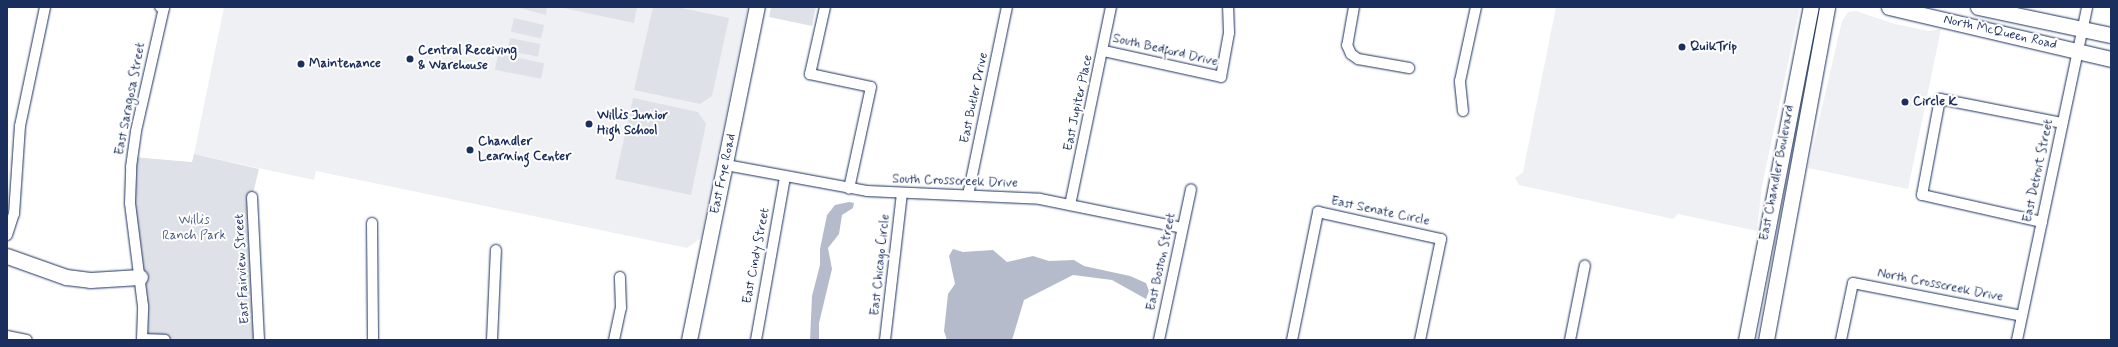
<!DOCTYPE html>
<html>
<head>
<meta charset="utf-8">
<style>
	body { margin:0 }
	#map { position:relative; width:2118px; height:347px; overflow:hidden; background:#fff; font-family:Mynerve,sans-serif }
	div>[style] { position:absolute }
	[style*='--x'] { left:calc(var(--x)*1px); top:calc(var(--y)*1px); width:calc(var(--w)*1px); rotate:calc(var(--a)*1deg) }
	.built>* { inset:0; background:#eff0f4 }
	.green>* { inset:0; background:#dee1e7; transform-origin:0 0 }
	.water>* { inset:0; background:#b5bbca }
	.roads { filter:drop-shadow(0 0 1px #1b2f5e) drop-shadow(0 0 1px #1b2f5e) }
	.street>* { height:10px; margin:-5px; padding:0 5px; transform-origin:5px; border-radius:5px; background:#fff }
	.secondary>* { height:15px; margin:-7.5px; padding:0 7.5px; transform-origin:7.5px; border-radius:7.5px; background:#fff }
	.dots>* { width:11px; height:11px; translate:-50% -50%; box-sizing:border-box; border:2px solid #fff; border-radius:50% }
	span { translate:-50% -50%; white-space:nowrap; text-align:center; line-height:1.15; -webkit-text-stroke:4px #fff; paint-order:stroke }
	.street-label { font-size:13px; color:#1b2f5e }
	.poi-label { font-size:13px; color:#1b2f5e; font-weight:700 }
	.left { translate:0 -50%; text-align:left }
	.park-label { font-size:13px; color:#4c5c80 }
	.frame { position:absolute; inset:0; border:8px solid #1b2f5e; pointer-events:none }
</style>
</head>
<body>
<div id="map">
	<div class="built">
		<div style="clip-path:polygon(224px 7px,748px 7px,701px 238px,687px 248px,316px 171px,314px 180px,194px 154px)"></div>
		<div style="clip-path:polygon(1556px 7px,1800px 7px,1762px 186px,1757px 231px,1678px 214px,1673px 219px,1519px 185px,1515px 178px,1523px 172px)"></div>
		<div style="clip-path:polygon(1856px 11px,1895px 24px,1929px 31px,1941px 29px,1908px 189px,1808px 168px,1842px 21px,1848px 12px)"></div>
	</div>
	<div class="green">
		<div style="clip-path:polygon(516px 7px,547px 7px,546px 15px)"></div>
		<div style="clip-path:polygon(559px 7px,637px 7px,634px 23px)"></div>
		<div style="clip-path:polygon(653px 7px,677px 7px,729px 18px,712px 96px,700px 104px,634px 90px)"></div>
		<div style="clip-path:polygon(771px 7px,816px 7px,812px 26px,769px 17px)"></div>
		<div style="left:514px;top:18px;width:31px;height:14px;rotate:13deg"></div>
		<div style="left:510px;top:38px;width:31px;height:13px;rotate:11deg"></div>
		<div style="left:498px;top:54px;width:47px;height:16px;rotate:11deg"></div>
		<div style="clip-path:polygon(633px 98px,698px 112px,706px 124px,691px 195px,615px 179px)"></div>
		<div style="clip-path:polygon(194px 154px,259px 169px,252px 197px,259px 340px,146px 340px,130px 203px,132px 157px,192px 162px)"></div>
	</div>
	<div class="water">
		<div style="clip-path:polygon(849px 202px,854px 203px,853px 208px,842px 215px,839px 234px,828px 248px,832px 269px,819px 323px,819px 340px,810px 340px,812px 296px,820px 265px,820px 249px,827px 215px,835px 205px)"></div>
		<div style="clip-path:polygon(953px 249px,963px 252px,993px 250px,1007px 262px,1033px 256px,1049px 261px,1074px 260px,1084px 266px,1130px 276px,1146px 283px,1149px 291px,1146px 299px,1112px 280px,1073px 275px,1024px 300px,1012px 340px,947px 340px,944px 331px,948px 294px,955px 284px,949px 256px)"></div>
	</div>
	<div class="roads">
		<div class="street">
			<div style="--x:825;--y:7;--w:69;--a:102.6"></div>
			<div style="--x:810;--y:74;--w:62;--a:12"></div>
			<div style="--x:871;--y:87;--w:104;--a:102.2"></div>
			<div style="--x:1354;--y:7;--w:39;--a:100"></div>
			<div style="--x:1347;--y:45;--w:10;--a:66"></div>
			<div style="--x:1351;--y:54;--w:9;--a:36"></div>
			<div style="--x:1358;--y:59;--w:52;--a:10"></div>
			<div style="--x:1104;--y:51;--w:120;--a:12.5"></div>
			<div style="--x:1221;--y:77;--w:45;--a:-79.7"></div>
			<div style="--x:1229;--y:33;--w:26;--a:-92"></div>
			<div style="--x:1463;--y:111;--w:30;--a:-96"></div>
			<div style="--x:1460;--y:81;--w:76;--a:-77.8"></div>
			<div style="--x:726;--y:165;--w:143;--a:10.4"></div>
			<div style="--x:867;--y:191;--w:173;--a:2.6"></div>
			<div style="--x:1040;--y:199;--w:145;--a:11.5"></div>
			<div style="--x:968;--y:195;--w:192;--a:-78.3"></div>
			<div style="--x:252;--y:197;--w:143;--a:87.2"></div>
			<div style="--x:1070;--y:205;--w:202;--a:-78.3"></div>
			<div style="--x:2042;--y:222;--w:123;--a:-167.3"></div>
			<div style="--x:1922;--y:195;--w:98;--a:-79.4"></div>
			<div style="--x:1940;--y:99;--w:124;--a:11.1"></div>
			<div style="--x:372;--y:223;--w:117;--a:89.5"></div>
			<div style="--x:7;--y:235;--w:22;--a:-72"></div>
			<div style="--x:14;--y:214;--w:88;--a:-86.1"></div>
			<div style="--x:20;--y:126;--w:122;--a:-78.1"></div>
			<div style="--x:7;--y:336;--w:20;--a:11"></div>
			<div style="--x:142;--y:339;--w:23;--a:2"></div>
			<div style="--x:142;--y:340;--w:34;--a:-88"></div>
			<div style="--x:143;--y:306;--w:104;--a:-97.2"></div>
			<div style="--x:130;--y:203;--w:36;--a:-88"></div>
			<div style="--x:131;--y:167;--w:36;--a:-82"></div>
			<div style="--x:136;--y:131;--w:126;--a:-77.2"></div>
			<div style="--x:164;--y:8;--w:4;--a:-166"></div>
			<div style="--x:492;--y:340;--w:90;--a:-87.5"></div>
			<div style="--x:614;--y:340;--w:33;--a:-78"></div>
			<div style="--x:621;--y:308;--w:31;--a:-92"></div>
			<div style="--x:756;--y:340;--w:166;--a:-79.9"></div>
			<div style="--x:885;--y:340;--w:148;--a:-83.4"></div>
			<div style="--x:1159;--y:340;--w:154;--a:-78"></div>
			<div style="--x:1292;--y:340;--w:131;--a:-78.5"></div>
			<div style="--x:1318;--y:212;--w:126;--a:12.4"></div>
			<div style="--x:1441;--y:239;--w:103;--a:101.7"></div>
			<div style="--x:1570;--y:340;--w:76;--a:-78.7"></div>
			<div style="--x:1841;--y:340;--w:58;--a:-78.1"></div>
			<div style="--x:1853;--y:283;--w:172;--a:11"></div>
			<div style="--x:2017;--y:340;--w:340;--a:-78.1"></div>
		</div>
		<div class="secondary">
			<div style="--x:1889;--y:7;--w:228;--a:13.2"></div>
			<div style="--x:1978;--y:7;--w:136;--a:11.9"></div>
			<div style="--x:7;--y:256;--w:63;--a:19.6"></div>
			<div style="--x:66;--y:277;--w:24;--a:7"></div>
			<div style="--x:90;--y:280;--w:50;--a:-3.4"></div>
			<div style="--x:689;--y:340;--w:340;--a:-78.5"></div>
			<div style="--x:1746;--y:340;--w:339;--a:-79"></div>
			<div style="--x:1766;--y:340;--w:339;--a:-79.6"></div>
		</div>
	</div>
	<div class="dots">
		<div style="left:1682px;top:47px;background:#1b2f5e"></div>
		<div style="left:410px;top:59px;background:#1b2f5e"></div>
		<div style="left:301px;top:64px;background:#1b2f5e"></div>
		<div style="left:1905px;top:102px;background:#1b2f5e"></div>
		<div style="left:589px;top:124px;background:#1b2f5e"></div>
		<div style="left:470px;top:150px;background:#1b2f5e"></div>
	</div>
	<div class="street-label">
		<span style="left:2000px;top:33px;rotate:13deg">North McQueen Road</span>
		<span style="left:1165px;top:51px;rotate:13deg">South Bedford Drive</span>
		<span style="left:975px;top:98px;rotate:-78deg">East Butler Drive</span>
		<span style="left:131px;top:99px;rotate:-79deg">East Saragosa Street</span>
		<span style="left:1079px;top:103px;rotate:-78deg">East Jupiter Place</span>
		<span style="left:2039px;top:171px;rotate:-78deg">East Detroit Street</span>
		<span style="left:1778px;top:173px;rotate:-79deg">East Chandler Boulevard</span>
		<span style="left:724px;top:174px;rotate:-78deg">East Frye Road</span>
		<span style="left:955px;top:182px;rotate:2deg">South Crosscreek Drive</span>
		<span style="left:1380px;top:212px;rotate:12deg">East Senate Circle</span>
		<span style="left:757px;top:256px;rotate:-79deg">East Cindy Street</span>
		<span style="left:1162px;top:262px;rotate:-78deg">East Boston Street</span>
		<span style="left:881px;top:265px;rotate:-84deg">East Chicago Circle</span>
		<span style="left:243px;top:269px;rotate:-93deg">East Fairview Street</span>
		<span style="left:1940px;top:286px;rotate:11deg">North Crosscreek Drive</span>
	</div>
	<div class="poi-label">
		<span class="left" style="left:1690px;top:47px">QuikTrip</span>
		<span class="left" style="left:418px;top:59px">Central Receiving<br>&amp; Warehouse</span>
		<span class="left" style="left:309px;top:64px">Maintenance</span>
		<span class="left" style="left:1913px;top:102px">Circle K</span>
		<span class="left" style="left:597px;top:124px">Willis Junior<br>High School</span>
		<span class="left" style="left:478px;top:150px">Chandler<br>Learning Center</span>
	</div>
	<div class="park-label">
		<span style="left:194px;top:229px">Willis<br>Ranch Park</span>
	</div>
	<div class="frame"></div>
</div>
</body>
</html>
